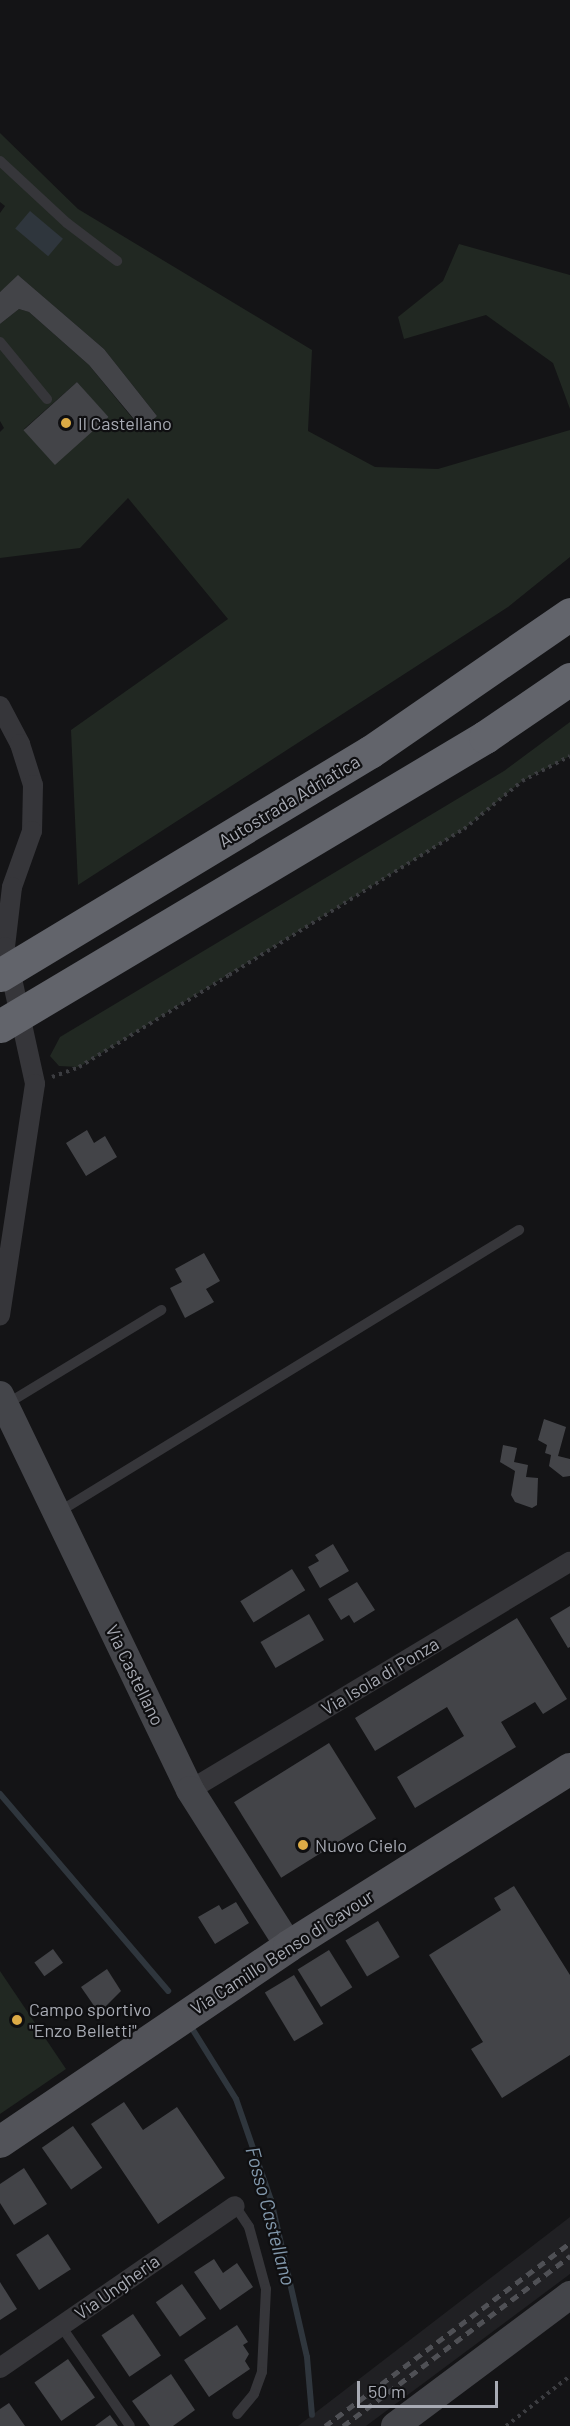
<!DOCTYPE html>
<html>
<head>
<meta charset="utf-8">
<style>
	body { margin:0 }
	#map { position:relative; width:570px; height:2426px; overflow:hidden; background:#141416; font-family:Barlow,sans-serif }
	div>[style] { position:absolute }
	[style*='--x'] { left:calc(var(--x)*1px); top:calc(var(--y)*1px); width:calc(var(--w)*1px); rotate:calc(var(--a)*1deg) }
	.built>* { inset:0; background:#202023 }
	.green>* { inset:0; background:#212822 }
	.water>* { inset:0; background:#2f363d; transform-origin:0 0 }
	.stream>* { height:6px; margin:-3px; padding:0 3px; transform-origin:3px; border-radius:3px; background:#2f363d }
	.building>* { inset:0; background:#434448; transform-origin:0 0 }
	.path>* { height:4px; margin-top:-2px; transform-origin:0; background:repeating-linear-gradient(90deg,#3c3d41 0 3px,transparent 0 7.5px) }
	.lane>* { height:10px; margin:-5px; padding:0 5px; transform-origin:5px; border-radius:5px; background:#36363a }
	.street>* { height:20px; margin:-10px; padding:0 10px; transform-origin:10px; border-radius:10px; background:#36363a }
	.secondary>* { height:28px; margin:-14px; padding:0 14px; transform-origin:14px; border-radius:14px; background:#44454a }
	.primary>* { height:32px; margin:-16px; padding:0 16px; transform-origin:16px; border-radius:16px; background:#525359 }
	.rail>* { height:4.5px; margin-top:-2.25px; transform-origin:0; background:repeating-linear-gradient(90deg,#4f5055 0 8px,transparent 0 14px) }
	.highway-bridge>* { height:33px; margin:-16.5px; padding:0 16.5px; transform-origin:16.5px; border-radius:16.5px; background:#62646b }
	.dots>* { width:16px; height:16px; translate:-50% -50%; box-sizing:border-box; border:3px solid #0f0f11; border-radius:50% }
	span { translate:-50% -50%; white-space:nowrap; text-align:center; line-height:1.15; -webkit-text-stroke:4.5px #0f0f11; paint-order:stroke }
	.poi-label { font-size:18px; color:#a8abb4 }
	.left { translate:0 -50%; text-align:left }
	.street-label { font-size:18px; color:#a8abb4 }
	.water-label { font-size:20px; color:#8298ac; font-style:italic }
	.scale { position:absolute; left:357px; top:2381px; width:141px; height:27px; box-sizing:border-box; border:3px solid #a8abb4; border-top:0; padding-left:8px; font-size:18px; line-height:21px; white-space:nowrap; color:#a8abb4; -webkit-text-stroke:4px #0f0f11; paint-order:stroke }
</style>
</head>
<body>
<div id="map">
	<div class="built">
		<div style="clip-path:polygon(570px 2217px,570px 2274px,366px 2426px,298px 2426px)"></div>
	</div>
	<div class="green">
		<div style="clip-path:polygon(evenodd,0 133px,78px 209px,312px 350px,308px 431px,375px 467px,438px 469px,570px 430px,570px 557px,508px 607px,78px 885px,71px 730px,228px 619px,128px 498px,80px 548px,0 558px,0 432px,4px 428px,0 421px,0 324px,19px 309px,29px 312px,89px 365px,142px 430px,157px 416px,104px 349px,19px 276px,0 292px,0 213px,5px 206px,0 202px,0 133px,77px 382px,107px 417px,24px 429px,77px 382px)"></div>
		<div style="clip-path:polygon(459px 244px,570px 275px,570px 409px,553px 363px,486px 315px,404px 339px,398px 317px,443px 281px)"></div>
		<div style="clip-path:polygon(570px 722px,570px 756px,522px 781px,464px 829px,79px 1067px,59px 1066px,50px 1056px,60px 1037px,504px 771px)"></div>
		<div style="clip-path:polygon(0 1971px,66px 2069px,0 2114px)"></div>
	</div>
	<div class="water">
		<div style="left:30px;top:211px;width:43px;height:23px;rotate:40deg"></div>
	</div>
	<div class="stream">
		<div style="--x:0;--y:1794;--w:259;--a:49.5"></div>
		<div style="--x:193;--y:2030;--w:81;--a:58.1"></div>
		<div style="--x:236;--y:2099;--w:107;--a:70.9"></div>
		<div style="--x:271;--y:2200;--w:161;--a:77.1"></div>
		<div style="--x:307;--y:2357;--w:58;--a:85.1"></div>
	</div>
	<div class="building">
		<div style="clip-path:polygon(18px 275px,104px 349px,157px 416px,143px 430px,89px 365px,29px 312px,19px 309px,0 324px,0 292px)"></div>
		<div style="left:77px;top:382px;width:47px;height:72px;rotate:48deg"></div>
		<div style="clip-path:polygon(87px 1130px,94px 1143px,105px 1136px,117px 1157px,86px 1176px,66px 1143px)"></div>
		<div style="clip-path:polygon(204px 1253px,220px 1281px,206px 1289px,214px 1302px,185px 1318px,170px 1288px,182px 1282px,175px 1269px)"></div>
		<div style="clip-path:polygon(544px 1419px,566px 1427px,558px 1456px,570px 1459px,570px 1476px,563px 1477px,549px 1466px,551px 1455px,545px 1453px,547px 1445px,538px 1440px)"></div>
		<div style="clip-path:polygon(503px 1445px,517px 1448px,514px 1462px,528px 1465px,526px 1477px,538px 1478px,537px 1505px,532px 1508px,515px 1502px,511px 1495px,515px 1471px,500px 1462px)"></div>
		<div style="clip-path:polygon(333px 1544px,349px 1571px,320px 1588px,308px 1567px,319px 1561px,315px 1555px)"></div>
		<div style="left:292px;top:1569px;width:25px;height:61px;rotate:58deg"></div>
		<div style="clip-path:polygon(357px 1582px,375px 1610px,354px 1623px,349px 1615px,341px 1620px,328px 1599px)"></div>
		<div style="clip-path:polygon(570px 1606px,570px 1647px,568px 1648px,550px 1618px)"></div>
		<div style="left:309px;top:1614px;width:30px;height:56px;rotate:60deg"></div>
		<div style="clip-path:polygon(517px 1618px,567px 1699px,543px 1714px,535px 1702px,501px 1722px,516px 1747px,415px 1808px,397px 1777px,464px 1736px,447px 1707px,375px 1751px,355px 1718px)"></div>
		<div style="left:329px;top:1743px;width:89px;height:112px;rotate:58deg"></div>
		<div style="clip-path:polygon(514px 1886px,570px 1975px,570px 2055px,502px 2098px,471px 2049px,483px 2042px,429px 1955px,501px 1910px,494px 1898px)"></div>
		<div style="clip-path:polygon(236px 1902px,249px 1923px,215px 1944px,198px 1917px,219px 1905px,222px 1910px)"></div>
		<div style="left:378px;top:1921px;width:42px;height:38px;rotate:59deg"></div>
		<div style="left:53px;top:1949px;width:17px;height:23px;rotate:54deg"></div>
		<div style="left:329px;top:1950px;width:44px;height:37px;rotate:58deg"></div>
		<div style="clip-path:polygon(107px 1969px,121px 1991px,99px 2013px,81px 1987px)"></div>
		<div style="left:294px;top:1975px;width:57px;height:34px;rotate:59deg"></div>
		<div style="clip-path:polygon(124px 2102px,143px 2130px,177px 2107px,225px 2178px,158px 2224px,91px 2124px)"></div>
		<div style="left:73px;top:2126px;width:51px;height:38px;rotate:55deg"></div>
		<div style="clip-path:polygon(24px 2168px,47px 2204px,14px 2225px,0 2203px,0 2184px)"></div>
		<div style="left:48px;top:2234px;width:42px;height:38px;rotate:57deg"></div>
		<div style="clip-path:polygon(214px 2259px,223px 2273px,237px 2263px,253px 2287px,220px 2310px,194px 2272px)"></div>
		<div style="clip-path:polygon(0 2282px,17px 2309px,0 2320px)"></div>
		<div style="left:182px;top:2284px;width:42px;height:32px;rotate:55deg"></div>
		<div style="left:133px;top:2314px;width:50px;height:38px;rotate:56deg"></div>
		<div style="clip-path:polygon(237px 2325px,248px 2342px,243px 2345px,249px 2354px,245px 2361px,250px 2369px,209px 2397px,184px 2360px)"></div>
		<div style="left:68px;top:2359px;width:47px;height:41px;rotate:55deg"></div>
		<div style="clip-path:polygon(171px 2374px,195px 2410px,173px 2426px,150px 2426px,132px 2401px)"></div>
		<div style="clip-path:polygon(9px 2403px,25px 2426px,0 2426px,0 2409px)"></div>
		<div style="clip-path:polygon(110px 2415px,118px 2426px,95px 2426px)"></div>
	</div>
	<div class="path">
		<div style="--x:52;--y:1077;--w:29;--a:-20"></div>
		<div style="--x:79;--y:1067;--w:176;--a:-31.5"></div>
		<div style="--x:229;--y:975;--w:277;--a:-31.9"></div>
		<div style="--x:464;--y:829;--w:75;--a:-39.6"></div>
		<div style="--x:522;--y:781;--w:54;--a:-27.5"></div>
		<div style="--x:506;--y:2426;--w:81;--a:-38"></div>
	</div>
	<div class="lane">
		<div style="--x:0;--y:161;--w:91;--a:42.8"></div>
		<div style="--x:67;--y:223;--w:63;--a:37.2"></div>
		<div style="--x:0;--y:342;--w:74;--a:50.5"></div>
		<div style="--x:5;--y:1405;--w:183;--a:-31.3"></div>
		<div style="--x:57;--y:1513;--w:542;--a:-31.49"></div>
		<div style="--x:235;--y:2206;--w:25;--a:56"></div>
		<div style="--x:249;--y:2227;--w:64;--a:74.7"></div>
		<div style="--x:266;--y:2289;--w:83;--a:92.8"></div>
		<div style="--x:262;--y:2372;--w:23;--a:110"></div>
		<div style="--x:254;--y:2394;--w:26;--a:130"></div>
		<div style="--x:61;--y:2326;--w:121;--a:55.4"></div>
	</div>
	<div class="street">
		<div style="--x:0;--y:706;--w:43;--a:62.2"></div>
		<div style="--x:20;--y:744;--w:43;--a:72.4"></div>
		<div style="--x:33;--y:785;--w:46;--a:91.2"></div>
		<div style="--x:32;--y:831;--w:59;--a:109.7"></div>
		<div style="--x:12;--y:887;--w:60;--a:96.7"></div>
		<div style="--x:5;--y:947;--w:140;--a:77.6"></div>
		<div style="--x:35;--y:1084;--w:234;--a:98.6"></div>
		<div style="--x:190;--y:1790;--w:443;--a:-31"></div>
		<div style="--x:0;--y:2368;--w:285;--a:-34.6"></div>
	</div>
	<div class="secondary">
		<div style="--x:0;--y:1395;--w:438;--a:64.3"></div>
		<div style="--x:190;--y:1790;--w:185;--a:57.6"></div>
		<div style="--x:395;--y:2426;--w:219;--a:-36.8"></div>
	</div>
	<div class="primary">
		<div style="--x:0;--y:2142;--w:349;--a:-34.1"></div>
		<div style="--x:289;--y:1946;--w:332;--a:-32.2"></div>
	</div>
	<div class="rail">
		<div style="--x:325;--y:2426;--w:306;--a:-36.8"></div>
		<div style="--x:343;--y:2426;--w:284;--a:-36.8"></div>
	</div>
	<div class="highway-bridge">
		<div style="--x:0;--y:975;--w:432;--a:-31.1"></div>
		<div style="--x:370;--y:752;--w:243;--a:-34.6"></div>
		<div style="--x:0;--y:1026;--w:565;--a:-30.79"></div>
		<div style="--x:485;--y:737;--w:103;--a:-34.3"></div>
	</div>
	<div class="dots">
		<div style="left:66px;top:423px;background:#dcab46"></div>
		<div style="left:303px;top:1845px;background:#dcab46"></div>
		<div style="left:17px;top:2020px;background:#dcab46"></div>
	</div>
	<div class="poi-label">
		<span class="left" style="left:78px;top:423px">Il Castellano</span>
		<span class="left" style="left:315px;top:1845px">Nuovo Cielo</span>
		<span class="left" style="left:29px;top:2020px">Campo sportivo<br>"Enzo Belletti"</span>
	</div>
	<div class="street-label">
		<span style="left:289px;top:801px;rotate:-31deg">Autostrada Adriatica</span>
		<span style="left:135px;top:1675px;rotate:64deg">Via Castellano</span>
		<span style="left:380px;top:1676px;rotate:-31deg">Via Isola di Ponza</span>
		<span style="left:282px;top:1952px;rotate:-33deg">Via Camillo Benso di Cavour</span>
		<span style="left:117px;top:2287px;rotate:-35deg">Via Ungheria</span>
	</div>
	<div class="water-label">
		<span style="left:271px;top:2216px;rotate:75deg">Fosso Castellano</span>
	</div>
	<div class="scale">50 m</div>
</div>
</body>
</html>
